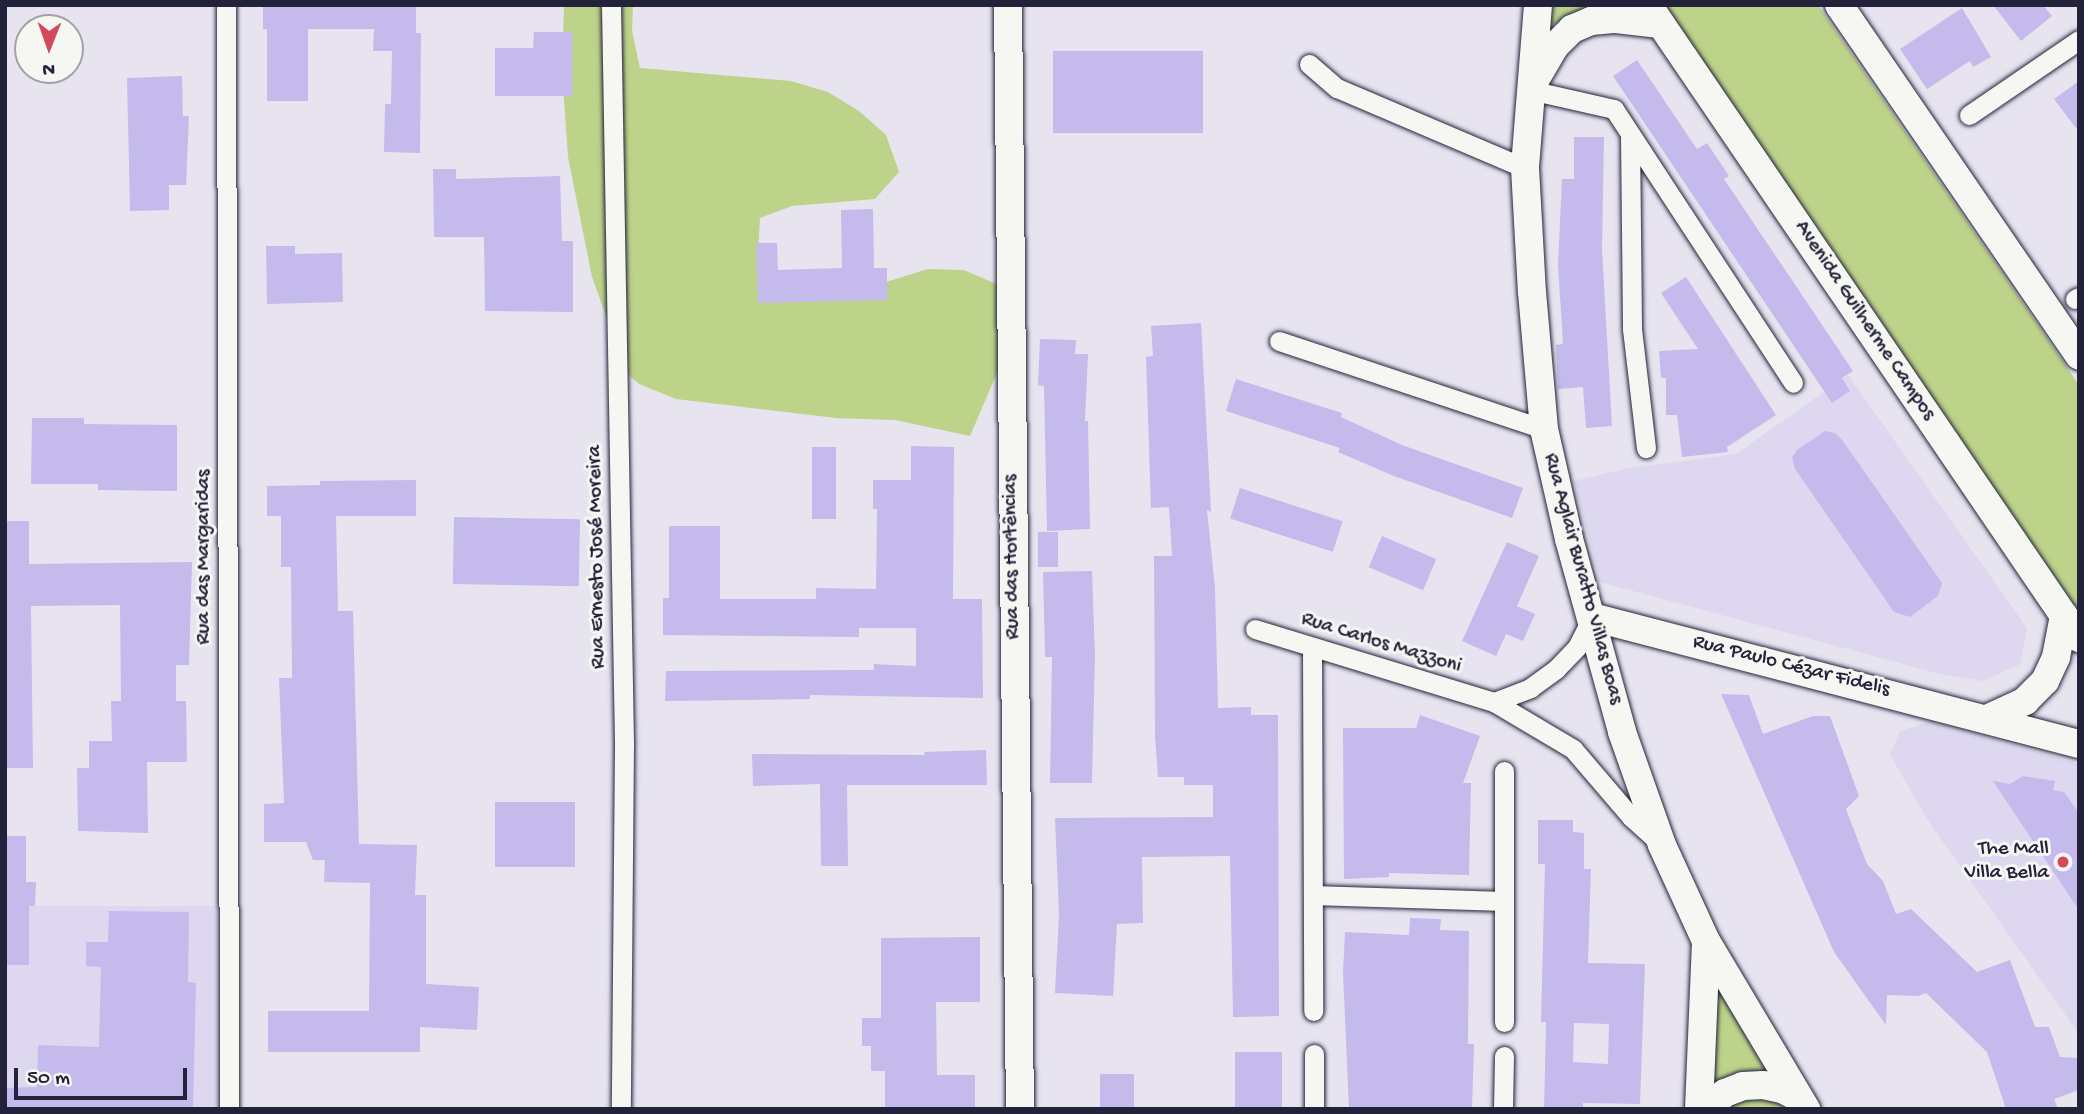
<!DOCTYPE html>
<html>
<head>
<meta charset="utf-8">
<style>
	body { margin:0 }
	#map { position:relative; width:2084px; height:1114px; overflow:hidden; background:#e7e4f0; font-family:"Gochi Hand",sans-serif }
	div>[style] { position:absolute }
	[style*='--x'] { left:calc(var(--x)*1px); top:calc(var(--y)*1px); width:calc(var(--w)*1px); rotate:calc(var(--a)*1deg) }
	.built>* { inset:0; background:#ddd7ef; transform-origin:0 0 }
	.green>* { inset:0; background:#bdd389 }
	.building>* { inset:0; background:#c5baec; transform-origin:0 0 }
	.roads { filter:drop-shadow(0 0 2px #22223b) drop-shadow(0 0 2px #22223b) }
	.minor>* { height:19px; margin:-9.5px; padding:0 9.5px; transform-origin:9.5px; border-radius:9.5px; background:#f6f6f2 }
	.secondary>* { height:28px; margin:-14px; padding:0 14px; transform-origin:14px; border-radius:14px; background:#f6f6f2 }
	.dots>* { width:19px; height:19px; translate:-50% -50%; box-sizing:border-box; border:4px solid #f6f6f2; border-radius:50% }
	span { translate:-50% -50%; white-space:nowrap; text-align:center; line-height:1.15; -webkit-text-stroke:6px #f6f6f2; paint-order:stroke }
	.street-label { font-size:21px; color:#22223b }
	.poi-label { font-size:21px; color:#22223b }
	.right { translate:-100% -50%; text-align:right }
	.frame { position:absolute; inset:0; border:7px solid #22223b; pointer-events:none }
	.north { position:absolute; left:14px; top:14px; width:70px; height:70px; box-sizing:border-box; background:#f6f6f2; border:2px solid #a1a1a9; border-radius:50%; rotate:181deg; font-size:19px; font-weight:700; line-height:28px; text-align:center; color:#22223b }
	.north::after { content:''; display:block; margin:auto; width:24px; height:32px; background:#d1495b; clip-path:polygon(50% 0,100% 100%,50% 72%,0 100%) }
	.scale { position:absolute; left:14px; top:1068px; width:173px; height:32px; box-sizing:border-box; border:4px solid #22223b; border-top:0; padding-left:9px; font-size:21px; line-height:24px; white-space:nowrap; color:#22223b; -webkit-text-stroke:5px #f6f6f2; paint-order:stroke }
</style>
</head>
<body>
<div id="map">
	<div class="built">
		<div style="clip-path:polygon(1848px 375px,2027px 628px,2020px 664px,1983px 681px,1940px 674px,1600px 582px,1574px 481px,1629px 468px,1736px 454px)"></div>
		<div style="clip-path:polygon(1932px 721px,2079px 764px,2079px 1034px,1931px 825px,1890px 755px,1900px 731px)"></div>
		<div style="left:217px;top:906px;width:203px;height:212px;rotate:90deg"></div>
	</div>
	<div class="green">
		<div style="clip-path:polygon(564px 5px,633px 5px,632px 31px,640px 68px,791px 81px,828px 92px,859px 111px,886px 135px,899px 172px,875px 199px,792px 206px,760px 218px,758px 255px,780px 288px,886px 282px,928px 269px,964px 270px,1001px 286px,1003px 359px,970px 436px,895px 420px,836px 418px,676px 399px,639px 384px,613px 361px,609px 324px,592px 277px,568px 157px,562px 70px)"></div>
		<div style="clip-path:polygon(1553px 5px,1616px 5px,1549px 25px)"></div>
		<div style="clip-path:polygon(1651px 5px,1818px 5px,2079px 385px,2079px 619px)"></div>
		<div style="clip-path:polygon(1712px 965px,1779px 1082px,1705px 1102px)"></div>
		<div style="clip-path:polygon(1765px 1093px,1798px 1109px,1717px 1109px)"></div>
	</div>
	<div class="building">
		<div style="clip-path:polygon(263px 5px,416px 5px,416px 33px,421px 33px,420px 153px,384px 152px,385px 104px,391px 104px,392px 51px,373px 51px,374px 29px,308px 29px,308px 101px,267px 101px,267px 29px,263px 29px)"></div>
		<div style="clip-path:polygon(1993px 5px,2043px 5px,2052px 16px,2021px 41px)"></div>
		<div style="clip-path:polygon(1962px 8px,1991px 57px,1973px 67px,1970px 61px,1927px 89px,1900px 49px)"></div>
		<div style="clip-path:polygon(534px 32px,572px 32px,572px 96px,495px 96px,495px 48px,533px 48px)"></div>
		<div style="left:1053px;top:51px;width:150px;height:82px"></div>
		<div style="clip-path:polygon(1637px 60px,1697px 149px,1707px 143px,1729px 176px,1724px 179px,1853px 371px,1842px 378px,1850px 391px,1832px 403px,1613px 76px)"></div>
		<div style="clip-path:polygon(182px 76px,183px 116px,189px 116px,186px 185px,169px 185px,169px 210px,130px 211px,127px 78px)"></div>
		<div style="clip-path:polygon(2079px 81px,2079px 132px,2054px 99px)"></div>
		<div style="clip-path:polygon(1574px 137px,1604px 137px,1602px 249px,1612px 426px,1586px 428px,1583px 387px,1558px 389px,1556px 345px,1563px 344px,1558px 265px,1562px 179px,1574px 179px)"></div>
		<div style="clip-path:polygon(433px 169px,456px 169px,456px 179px,560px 176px,562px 241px,573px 241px,573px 312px,485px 311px,484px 237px,434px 237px)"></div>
		<div style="clip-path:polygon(873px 209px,874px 268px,887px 268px,887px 300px,758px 303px,756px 243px,777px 243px,778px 270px,842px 268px,841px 210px)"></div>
		<div style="clip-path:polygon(266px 246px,295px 246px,295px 254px,342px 253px,343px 302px,267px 304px)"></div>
		<div style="clip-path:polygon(1686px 277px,1776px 415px,1727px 447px,1728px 452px,1682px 457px,1677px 415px,1666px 415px,1666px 378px,1661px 378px,1659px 351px,1698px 349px,1661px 293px)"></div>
		<div style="clip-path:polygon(1201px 323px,1211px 512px,1207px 510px,1215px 587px,1218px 708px,1251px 707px,1251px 715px,1278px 715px,1279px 1016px,1233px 1017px,1230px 856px,1142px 857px,1143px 923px,1117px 924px,1113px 996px,1055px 993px,1059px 914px,1055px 818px,1213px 817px,1213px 785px,1184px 785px,1184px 777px,1158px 777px,1155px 736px,1154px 556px,1172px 556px,1169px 507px,1151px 508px,1146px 357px,1153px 356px,1151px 326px)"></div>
		<div style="clip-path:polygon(1040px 339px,1076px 340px,1075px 354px,1088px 354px,1085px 421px,1088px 421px,1090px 529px,1047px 531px,1044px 386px,1038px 385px)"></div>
		<div style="clip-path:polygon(1236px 379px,1342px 413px,1341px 417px,1402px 445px,1523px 488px,1512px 518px,1394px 476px,1338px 452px,1340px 448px,1226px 411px)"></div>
		<div style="clip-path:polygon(32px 418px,84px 418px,84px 424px,177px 425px,177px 491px,98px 490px,98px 484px,31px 484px)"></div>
		<div style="clip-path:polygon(1825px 431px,1835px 433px,1843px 441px,1942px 583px,1938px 596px,1910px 617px,1894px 612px,1795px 469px,1792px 457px,1797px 450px)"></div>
		<div style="clip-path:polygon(911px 446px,954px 447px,953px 599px,982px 599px,983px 698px,810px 695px,810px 699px,665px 701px,666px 671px,874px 670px,874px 664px,916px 666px,916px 628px,859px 628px,859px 637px,663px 635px,663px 598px,669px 598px,669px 526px,720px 526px,720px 599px,816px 599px,816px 588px,876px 589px,877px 509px,873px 509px,873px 480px,911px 480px)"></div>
		<div style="left:812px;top:447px;width:24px;height:72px"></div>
		<div style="clip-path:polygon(416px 480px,416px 516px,336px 516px,338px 611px,353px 611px,359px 844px,417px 845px,415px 895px,426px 895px,426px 984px,479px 987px,477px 1030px,420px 1027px,420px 1052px,268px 1052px,268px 1011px,369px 1011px,370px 883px,324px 882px,325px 860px,313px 860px,306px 842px,264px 842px,264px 804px,284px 803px,279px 678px,292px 678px,291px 567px,281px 567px,281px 516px,267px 516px,267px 486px,320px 485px,320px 481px)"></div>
		<div style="left:1240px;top:488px;width:108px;height:32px;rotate:18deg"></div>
		<div style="left:454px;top:517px;width:126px;height:67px;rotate:1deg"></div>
		<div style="clip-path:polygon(5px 521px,29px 521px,29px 564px,192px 562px,189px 665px,176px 665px,176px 701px,186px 701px,187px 762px,147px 762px,148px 833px,78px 831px,77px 768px,89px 768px,89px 741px,112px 741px,111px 701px,121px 701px,120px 605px,31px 606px,33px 768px,5px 768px)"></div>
		<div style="left:1038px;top:532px;width:20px;height:35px"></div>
		<div style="left:1382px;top:536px;width:59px;height:34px;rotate:23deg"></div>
		<div style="clip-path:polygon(1507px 542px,1539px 556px,1517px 606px,1535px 614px,1523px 641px,1506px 634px,1496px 656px,1462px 641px)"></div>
		<div style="clip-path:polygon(1092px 571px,1095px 655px,1092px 783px,1050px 783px,1052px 657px,1045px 657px,1043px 572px)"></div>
		<div style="clip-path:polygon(1721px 694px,1749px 695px,1763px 734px,1813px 716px,1830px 716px,1859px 796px,1846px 809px,1867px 864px,1883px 881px,1896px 914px,1911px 909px,1977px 972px,2010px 960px,2035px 1027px,2049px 1027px,2060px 1057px,2079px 1058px,2079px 1090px,2054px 1099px,2058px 1109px,2006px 1109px,1987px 1052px,1926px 993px,1918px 996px,1887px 995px,1886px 1025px,1834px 952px)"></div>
		<div style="clip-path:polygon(1420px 715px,1480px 736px,1463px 783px,1471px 783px,1469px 875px,1389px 873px,1389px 877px,1344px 879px,1343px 728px,1416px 728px)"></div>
		<div style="clip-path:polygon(986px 750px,987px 785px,847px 785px,848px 866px,821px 866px,820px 784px,753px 786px,752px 754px,925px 755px,924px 752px)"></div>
		<div style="clip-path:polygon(2023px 776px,2055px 781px,2053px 790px,2064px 792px,2079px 813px,2079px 910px,1993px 781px,2010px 784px)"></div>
		<div style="left:495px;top:802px;width:80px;height:65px"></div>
		<div style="clip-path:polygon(evenodd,1538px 820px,1573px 820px,1573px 832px,1584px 833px,1584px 869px,1591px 869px,1588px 963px,1645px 964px,1640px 1104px,1583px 1103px,1583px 1109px,1544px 1109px,1546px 1022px,1541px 1022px,1545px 864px,1538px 864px,1538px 820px,1574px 1023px,1609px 1024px,1608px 1064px,1573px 1062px,1574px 1023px)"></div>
		<div style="clip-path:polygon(5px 836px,26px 836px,26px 882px,36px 882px,35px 906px,29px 906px,29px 965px,5px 965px)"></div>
		<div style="clip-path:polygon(109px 911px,189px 912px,188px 982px,196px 983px,193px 1109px,5px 1109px,5px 1088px,37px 1087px,38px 1045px,99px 1047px,101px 967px,86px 966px,86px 942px,108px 942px)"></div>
		<div style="clip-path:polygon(1410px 918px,1441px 919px,1440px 930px,1469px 931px,1468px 1044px,1474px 1044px,1472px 1109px,1349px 1109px,1343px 973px,1345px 932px,1409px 935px)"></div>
		<div style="clip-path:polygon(980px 937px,980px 1002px,936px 1002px,937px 1075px,975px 1075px,975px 1109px,885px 1109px,885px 1071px,871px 1071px,871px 1046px,862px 1046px,862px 1018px,881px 1018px,881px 938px)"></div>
		<div style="left:1235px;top:1052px;width:47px;height:57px"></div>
		<div style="left:1100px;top:1074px;width:34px;height:35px"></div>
	</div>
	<div class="roads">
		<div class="minor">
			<div style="--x:226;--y:5;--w:1104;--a:89.84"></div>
			<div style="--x:611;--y:5;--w:739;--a:88.99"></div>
			<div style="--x:624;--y:744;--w:365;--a:90.5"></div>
			<div style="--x:1309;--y:64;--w:37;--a:41"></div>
			<div style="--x:1337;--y:88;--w:204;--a:23.1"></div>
			<div style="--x:1530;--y:90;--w:86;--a:12.7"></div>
			<div style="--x:1614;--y:109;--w:327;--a:56.8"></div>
			<div style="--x:1969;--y:115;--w:133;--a:-34.3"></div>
			<div style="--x:1630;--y:134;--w:195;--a:89.4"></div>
			<div style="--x:1632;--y:329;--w:120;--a:83.3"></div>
			<div style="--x:2075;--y:299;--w:4;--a:-27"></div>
			<div style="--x:1279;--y:341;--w:279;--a:18.4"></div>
			<div style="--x:1255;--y:629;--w:250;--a:17"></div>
			<div style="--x:1494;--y:702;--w:92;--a:30.7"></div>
			<div style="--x:1573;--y:749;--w:89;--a:49.5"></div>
			<div style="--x:1631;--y:817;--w:38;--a:42"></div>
			<div style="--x:1312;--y:647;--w:364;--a:89.8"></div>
			<div style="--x:1494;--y:702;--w:39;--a:-21"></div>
			<div style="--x:1530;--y:688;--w:32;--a:-36"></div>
			<div style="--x:1556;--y:669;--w:30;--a:-46"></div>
			<div style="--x:1577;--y:647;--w:34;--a:-63"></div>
			<div style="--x:1504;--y:771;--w:251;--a:90"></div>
			<div style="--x:1313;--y:895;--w:191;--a:1.8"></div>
			<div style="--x:1314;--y:1109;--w:55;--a:-90"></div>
			<div style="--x:1503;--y:1109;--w:53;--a:-88.9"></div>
		</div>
		<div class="secondary">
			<div style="--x:1008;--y:5;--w:1104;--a:89.38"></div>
			<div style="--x:1538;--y:5;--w:164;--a:94.6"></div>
			<div style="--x:1525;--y:168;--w:124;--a:86.8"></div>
			<div style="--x:1532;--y:292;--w:138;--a:85"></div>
			<div style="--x:1544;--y:429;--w:113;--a:77.2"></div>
			<div style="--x:1569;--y:539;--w:200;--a:74.6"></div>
			<div style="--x:1622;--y:732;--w:120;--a:70.5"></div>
			<div style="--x:1662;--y:845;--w:106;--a:65.4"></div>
			<div style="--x:1706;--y:941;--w:196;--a:59.2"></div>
			<div style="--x:1648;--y:5;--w:766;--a:55.75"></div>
			<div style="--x:1839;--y:5;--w:425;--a:55.6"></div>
			<div style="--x:1534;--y:82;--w:42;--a:-59.7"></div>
			<div style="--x:1555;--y:46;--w:24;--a:-45"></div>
			<div style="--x:1572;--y:29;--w:21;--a:-23"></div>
			<div style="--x:1591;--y:21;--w:25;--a:-5"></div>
			<div style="--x:1616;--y:19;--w:44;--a:6.5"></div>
			<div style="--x:1592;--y:617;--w:503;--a:14.62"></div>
			<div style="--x:1989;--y:718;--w:40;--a:-25"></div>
			<div style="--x:2025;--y:701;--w:28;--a:-45"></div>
			<div style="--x:2045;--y:681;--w:26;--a:-65"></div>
			<div style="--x:2056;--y:657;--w:42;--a:-79"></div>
			<div style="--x:1699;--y:1109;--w:168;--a:-87.6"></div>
			<div style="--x:1707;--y:1109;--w:24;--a:-42"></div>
			<div style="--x:1725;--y:1093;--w:19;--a:-21"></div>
			<div style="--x:1743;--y:1086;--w:20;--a:-3"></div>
			<div style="--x:1763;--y:1085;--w:19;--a:12"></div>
			<div style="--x:1782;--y:1089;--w:19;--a:28"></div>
		</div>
	</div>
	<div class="dots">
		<div style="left:2063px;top:862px;background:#d1495b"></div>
	</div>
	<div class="street-label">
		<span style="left:1864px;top:321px;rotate:56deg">Avenida Guilherme Campos</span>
		<span style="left:205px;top:557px;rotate:-90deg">Rua das Margaridas</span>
		<span style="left:598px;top:557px;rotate:-91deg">Rua Ernesto José Moreira</span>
		<span style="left:1013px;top:557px;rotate:-91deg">Rua das Hortências</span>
		<span style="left:1582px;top:579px;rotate:75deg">Rua Aglair Buratto Villas Boas</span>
		<span style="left:1381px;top:644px;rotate:17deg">Rua Carlos Mazzoni</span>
		<span style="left:1791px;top:667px;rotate:14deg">Rua Paulo Cézar Fidelis</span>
	</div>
	<div class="poi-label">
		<span class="right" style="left:2049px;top:862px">The Mall<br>Villa Bella</span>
	</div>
	<div class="frame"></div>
	<div class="north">N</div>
	<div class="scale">50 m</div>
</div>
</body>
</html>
